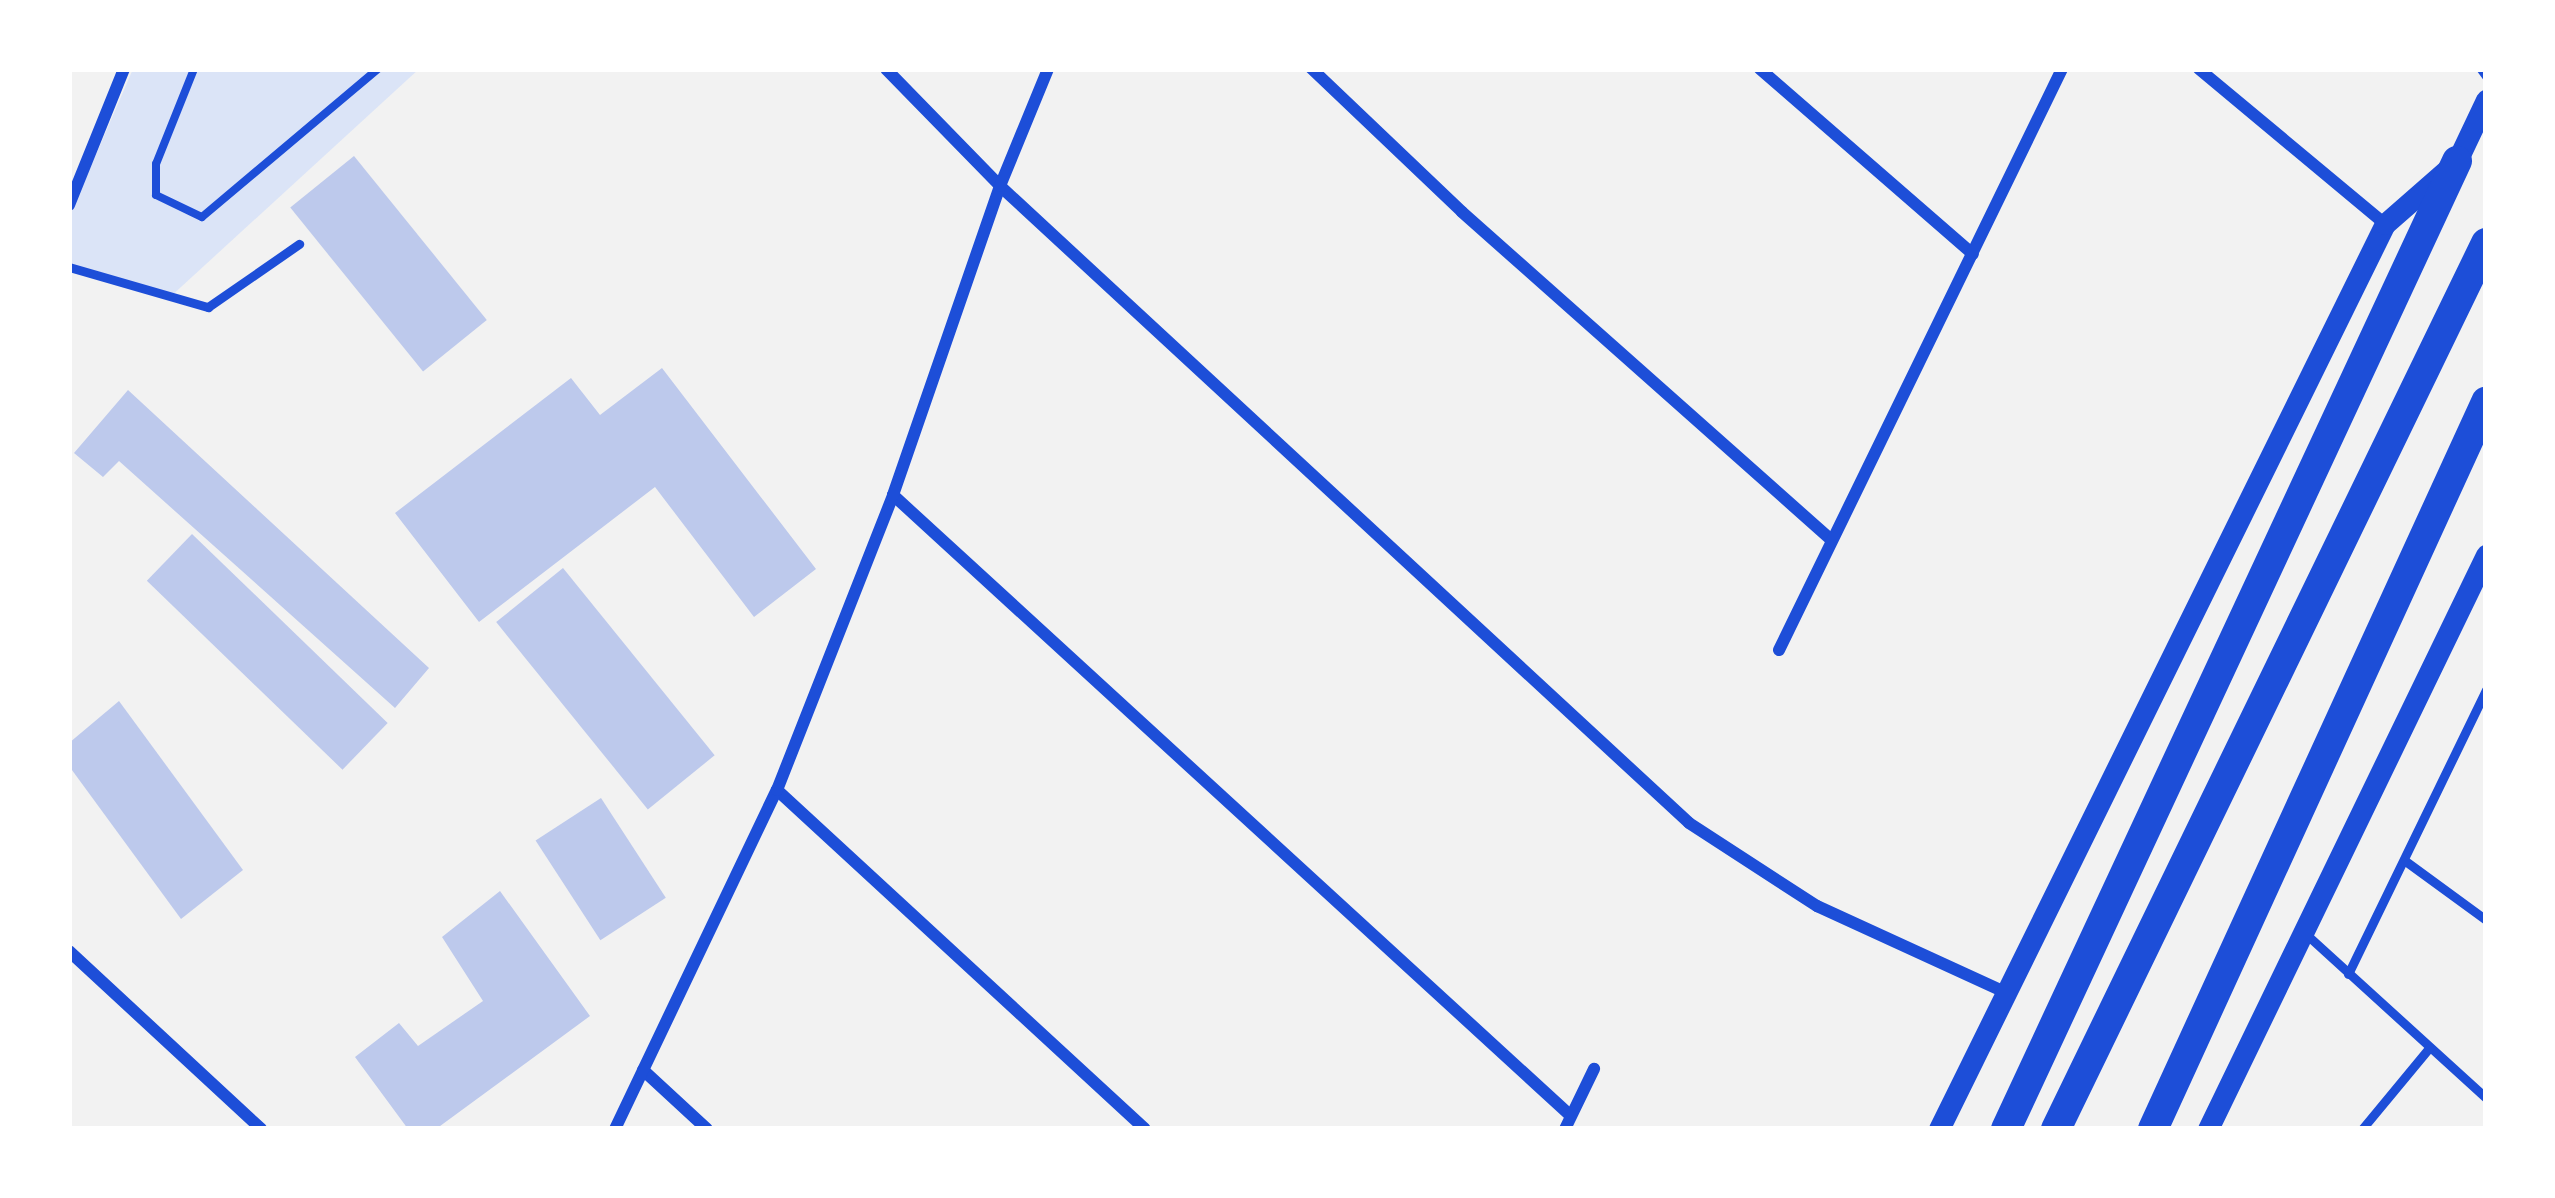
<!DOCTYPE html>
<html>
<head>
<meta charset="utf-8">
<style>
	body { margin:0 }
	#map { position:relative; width:2555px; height:1198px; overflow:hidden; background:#f2f2f2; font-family:Barlow,sans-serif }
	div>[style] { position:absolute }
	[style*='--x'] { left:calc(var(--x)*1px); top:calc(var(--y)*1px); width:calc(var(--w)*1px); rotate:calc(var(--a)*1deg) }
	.green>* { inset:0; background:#dbe4f7 }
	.building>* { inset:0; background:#bdc9ec; transform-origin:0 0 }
	.path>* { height:8px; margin:-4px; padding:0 4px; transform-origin:4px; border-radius:4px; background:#1d4ed8 }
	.service>* { height:9px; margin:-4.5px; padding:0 4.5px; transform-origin:4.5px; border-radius:4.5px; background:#1d4ed8 }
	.minor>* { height:12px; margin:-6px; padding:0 6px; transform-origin:6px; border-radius:6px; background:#1d4ed8 }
	.tertiary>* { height:21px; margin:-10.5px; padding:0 10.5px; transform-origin:10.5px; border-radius:10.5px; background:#1d4ed8 }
	.primary>* { height:30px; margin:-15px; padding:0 15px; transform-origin:15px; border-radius:15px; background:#1d4ed8 }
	span { translate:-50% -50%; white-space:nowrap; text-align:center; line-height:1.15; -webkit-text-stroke:10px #fff; paint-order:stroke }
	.frame { position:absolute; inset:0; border:72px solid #fff; pointer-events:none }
</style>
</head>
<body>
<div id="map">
	<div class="green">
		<div style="clip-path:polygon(133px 69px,419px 69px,169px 298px,69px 266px,69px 217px)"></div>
	</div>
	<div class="building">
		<div style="left:354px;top:156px;width:211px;height:82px;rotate:51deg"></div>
		<div style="clip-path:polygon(662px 368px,816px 569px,754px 617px,655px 487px,479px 622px,395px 513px,571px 378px,600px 415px)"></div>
		<div style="clip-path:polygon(128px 390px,429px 668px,395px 708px,119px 461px,103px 477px,74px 453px)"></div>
		<div style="left:192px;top:534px;width:272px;height:65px;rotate:44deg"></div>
		<div style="left:563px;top:568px;width:241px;height:86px;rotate:51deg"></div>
		<div style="clip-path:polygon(119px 701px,243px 870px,181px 919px,69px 766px,69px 743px)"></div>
		<div style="left:601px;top:798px;width:119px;height:78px;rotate:57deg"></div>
		<div style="clip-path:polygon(500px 891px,590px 1016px,436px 1129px,408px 1129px,355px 1057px,399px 1023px,418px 1046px,483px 1001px,442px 937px)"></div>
	</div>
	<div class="path">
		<div style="--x:194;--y:69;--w:102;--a:111.8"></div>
		<div style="--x:156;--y:164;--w:31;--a:90"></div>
		<div style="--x:156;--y:195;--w:51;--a:25.6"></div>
		<div style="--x:202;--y:217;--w:230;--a:-40.1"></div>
	</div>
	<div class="service">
		<div style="--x:2481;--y:69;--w:9;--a:54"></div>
		<div style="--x:69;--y:267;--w:145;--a:16.1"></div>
		<div style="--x:208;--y:307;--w:111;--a:-34.7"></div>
		<div style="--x:2404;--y:860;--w:102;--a:36.2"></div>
		<div style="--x:2307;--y:935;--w:242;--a:42.3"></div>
		<div style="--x:2348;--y:974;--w:316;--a:-64.1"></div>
		<div style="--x:2362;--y:1129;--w:105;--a:-50.4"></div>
	</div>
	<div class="minor">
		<div style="--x:886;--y:69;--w:163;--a:45.7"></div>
		<div style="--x:1000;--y:186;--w:938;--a:42.75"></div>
		<div style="--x:1689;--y:823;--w:153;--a:33"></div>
		<div style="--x:1817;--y:906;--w:207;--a:24.6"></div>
		<div style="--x:1312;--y:69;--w:207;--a:43.6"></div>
		<div style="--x:1462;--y:212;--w:494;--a:41.6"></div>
		<div style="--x:1760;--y:69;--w:282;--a:41"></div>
		<div style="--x:2199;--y:69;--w:242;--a:39.8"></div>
		<div style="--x:69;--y:205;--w:147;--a:-68"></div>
		<div style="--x:893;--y:495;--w:919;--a:42.49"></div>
		<div style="--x:1779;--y:650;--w:646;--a:-64.03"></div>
		<div style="--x:777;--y:790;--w:500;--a:42.65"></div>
		<div style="--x:69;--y:951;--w:262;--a:42.8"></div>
		<div style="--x:643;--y:1070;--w:87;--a:42.7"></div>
		<div style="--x:615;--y:1129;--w:376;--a:-64.5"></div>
		<div style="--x:777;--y:790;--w:317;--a:-68.5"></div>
		<div style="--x:893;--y:495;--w:327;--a:-70.9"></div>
		<div style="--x:1000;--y:186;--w:126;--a:-67.7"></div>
		<div style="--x:1565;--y:1129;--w:67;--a:-64.2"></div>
	</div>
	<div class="tertiary">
		<div style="--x:1939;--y:1129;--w:1009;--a:-63.77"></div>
		<div style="--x:2385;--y:224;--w:96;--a:-41.2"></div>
		<div style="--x:2457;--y:161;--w:68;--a:-64.6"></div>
		<div style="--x:2208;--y:1129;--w:638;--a:-64.16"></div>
	</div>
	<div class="primary">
		<div style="--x:2006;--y:1129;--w:1068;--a:-65.02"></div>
		<div style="--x:2056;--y:1129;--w:985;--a:-64.11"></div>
		<div style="--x:2153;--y:1129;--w:800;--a:-65.39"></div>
	</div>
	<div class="frame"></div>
</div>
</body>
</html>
